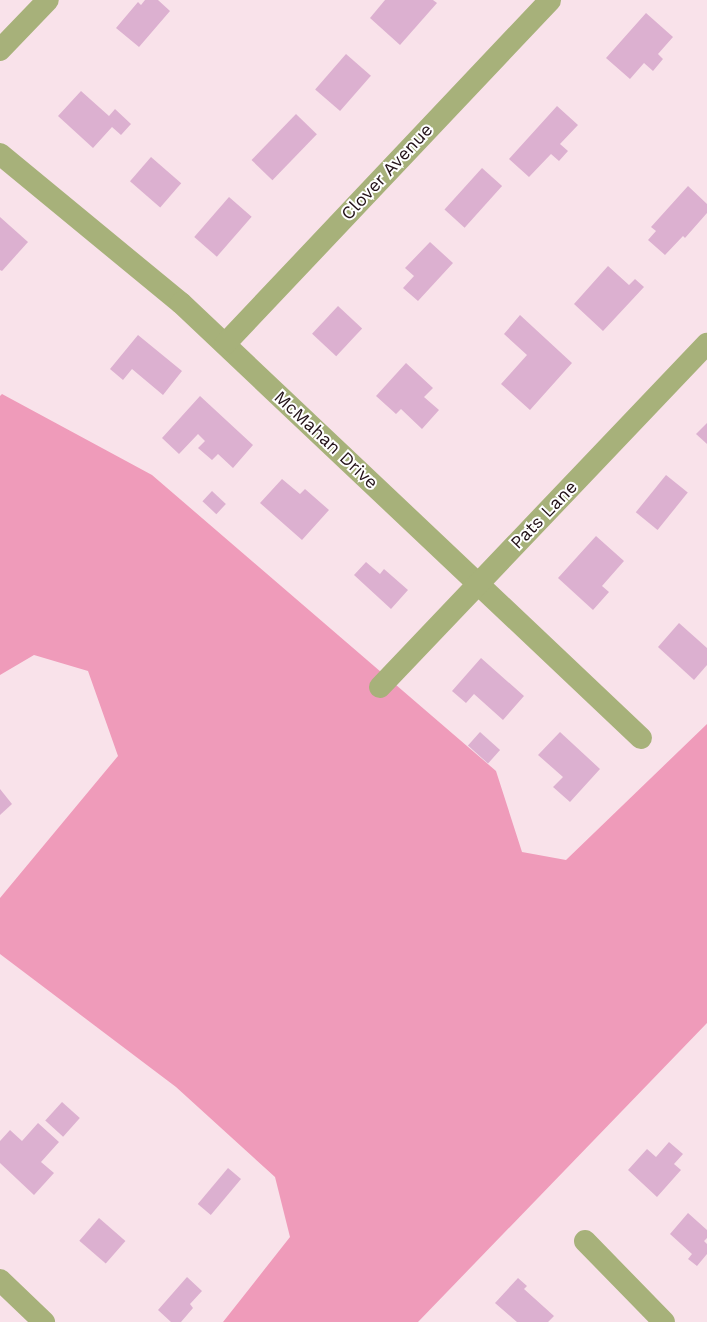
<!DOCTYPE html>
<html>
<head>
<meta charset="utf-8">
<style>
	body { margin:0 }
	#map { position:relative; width:707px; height:1322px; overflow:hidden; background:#f9e2ea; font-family:"Work Sans",sans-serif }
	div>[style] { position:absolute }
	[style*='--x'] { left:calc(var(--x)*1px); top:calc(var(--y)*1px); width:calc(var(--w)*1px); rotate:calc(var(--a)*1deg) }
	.forest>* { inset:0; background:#ef9bba }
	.building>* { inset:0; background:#dcb0d0; transform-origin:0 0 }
	.minor>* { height:22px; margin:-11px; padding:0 11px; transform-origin:11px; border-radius:11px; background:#a7b17a }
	span { translate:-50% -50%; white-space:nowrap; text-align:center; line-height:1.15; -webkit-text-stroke:4px #fff; paint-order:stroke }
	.street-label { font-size:18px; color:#231118 }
</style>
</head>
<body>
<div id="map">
	<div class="forest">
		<div style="clip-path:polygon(2px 394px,152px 475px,496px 771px,522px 852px,566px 860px,707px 724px,707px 1023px,418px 1322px,223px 1322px,290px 1237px,275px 1177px,176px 1087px,0 954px,0 898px,118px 756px,88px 671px,34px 655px,0 675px,0 396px)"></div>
	</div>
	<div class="building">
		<div style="clip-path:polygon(145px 0,158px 0,170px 11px,139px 47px,116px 28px,138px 2px,141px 5px)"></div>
		<div style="clip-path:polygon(385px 0,433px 0,437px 3px,400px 45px,370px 18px)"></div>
		<div style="clip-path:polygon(646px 13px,673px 37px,658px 54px,663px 59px,653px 71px,644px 63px,630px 79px,606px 58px)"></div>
		<div style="left:346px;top:54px;width:33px;height:47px;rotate:41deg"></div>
		<div style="clip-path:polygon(81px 91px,109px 116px,115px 109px,131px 124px,121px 135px,112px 127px,93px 148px,58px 116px)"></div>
		<div style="clip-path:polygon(557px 106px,578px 125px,560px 144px,568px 151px,559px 161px,551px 154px,529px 177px,509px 159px)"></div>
		<div style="left:296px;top:114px;width:29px;height:64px;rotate:44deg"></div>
		<div style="left:151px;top:157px;width:40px;height:32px;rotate:41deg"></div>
		<div style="left:482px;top:168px;width:27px;height:56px;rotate:42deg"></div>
		<div style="clip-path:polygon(688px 186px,707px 204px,707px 213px,685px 238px,683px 236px,665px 255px,648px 240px,656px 231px,651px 227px)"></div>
		<div style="left:229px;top:197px;width:30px;height:53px;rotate:41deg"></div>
		<div style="clip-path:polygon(0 217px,28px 242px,2px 271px,0 270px)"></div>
		<div style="clip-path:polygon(430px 242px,453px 263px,418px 301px,403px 288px,414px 276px,405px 268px)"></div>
		<div style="clip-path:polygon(608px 266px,629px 285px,635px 279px,644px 287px,603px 331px,574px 304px)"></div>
		<div style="left:338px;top:306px;width:33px;height:38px;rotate:43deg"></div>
		<div style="clip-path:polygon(520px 315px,572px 363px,530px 410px,501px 384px,527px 355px,504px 334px)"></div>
		<div style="clip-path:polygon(138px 335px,182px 371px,163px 395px,132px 369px,123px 380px,110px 369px)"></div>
		<div style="clip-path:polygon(406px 363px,433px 388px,424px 397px,439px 410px,422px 429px,401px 409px,396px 414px,376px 396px)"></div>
		<div style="clip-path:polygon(200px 396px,253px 445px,233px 468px,218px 454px,212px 460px,198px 448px,205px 441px,198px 434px,179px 454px,162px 438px)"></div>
		<div style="clip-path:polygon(707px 423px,707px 444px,696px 434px)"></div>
		<div style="left:666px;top:475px;width:28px;height:48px;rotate:39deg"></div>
		<div style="clip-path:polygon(282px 479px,300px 494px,305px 489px,329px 510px,302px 540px,260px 503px)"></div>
		<div style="left:212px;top:491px;width:19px;height:14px;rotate:43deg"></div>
		<div style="clip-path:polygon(596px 536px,624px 561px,602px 586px,609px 592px,593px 610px,558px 578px)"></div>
		<div style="clip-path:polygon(366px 562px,380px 574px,384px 569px,408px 590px,391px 609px,354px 575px)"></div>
		<div style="clip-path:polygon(679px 623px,707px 648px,707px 665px,694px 680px,658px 647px)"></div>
		<div style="clip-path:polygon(481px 658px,524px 696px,503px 720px,474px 694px,466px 703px,452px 691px)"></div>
		<div style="left:480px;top:732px;width:27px;height:18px;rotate:42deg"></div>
		<div style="clip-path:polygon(560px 732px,600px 769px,570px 802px,553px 787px,563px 777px,538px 755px)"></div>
		<div style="clip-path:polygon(0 789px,12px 804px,0 815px)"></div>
		<div style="left:62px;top:1102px;width:24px;height:25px;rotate:42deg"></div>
		<div style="clip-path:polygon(38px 1123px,59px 1142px,41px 1162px,54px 1173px,34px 1195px,0 1163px,0 1141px,10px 1130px,22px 1141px)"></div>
		<div style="clip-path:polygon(669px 1142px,683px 1154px,674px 1164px,681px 1170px,657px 1197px,628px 1170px,647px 1149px,656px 1157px)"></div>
		<div style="left:228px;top:1168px;width:17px;height:47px;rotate:40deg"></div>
		<div style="clip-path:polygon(688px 1213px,707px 1230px,707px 1238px,704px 1241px,707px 1244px,707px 1254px,697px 1266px,688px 1259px,692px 1254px,670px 1234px)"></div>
		<div style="left:99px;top:1218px;width:35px;height:30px;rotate:41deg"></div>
		<div style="clip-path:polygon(187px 1277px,202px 1291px,190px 1304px,193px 1308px,181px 1322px,171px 1322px,158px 1310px)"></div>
		<div style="clip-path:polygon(518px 1278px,527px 1286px,524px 1289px,554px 1316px,548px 1322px,517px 1322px,495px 1303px)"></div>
	</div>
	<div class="minor">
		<div style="--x:0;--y:50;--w:69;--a:-46.2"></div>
		<div style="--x:0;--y:154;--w:234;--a:39.5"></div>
		<div style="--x:181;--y:303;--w:633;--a:43.4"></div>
		<div style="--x:225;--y:344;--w:473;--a:-46.6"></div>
		<div style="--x:380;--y:687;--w:474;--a:-46.4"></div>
		<div style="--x:585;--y:1241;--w:113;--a:45.7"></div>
		<div style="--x:0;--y:1280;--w:61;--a:43.7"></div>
	</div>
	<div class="street-label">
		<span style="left:387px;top:172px;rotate:-47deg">Clover Avenue</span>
		<span style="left:326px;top:440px;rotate:43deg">McMahan Drive</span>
		<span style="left:544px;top:515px;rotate:-46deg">Pats Lane</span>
	</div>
</div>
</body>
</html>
